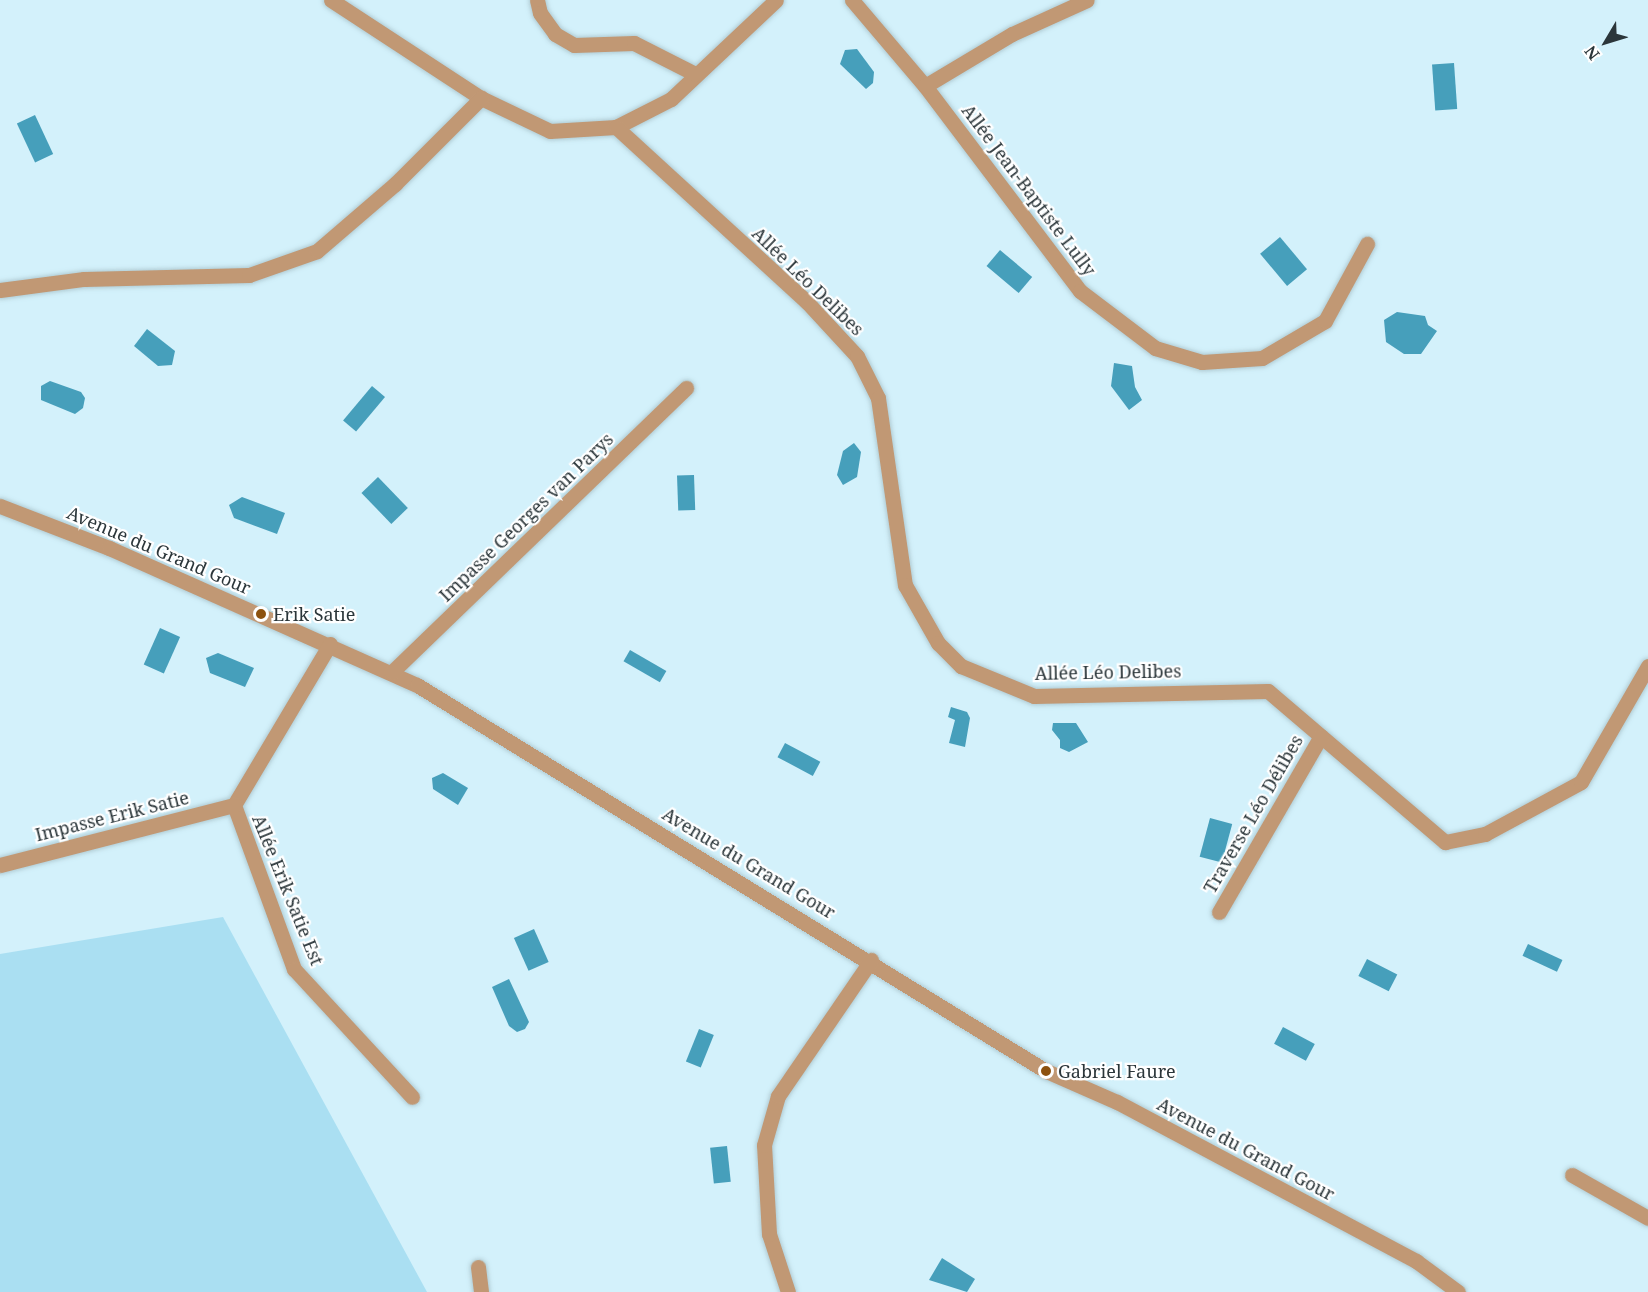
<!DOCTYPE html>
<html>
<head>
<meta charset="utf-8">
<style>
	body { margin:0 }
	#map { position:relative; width:1648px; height:1292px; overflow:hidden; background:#d3f1fb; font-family:"Noto Serif",serif }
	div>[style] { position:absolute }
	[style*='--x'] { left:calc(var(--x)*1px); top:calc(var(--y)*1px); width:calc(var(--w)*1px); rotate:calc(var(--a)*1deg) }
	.green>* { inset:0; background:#aadff2 }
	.water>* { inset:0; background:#469fbb; transform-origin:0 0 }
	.roads { filter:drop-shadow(0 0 2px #b1ccd4) drop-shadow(0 0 2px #b1ccd4) }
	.minor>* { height:15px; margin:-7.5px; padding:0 7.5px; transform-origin:7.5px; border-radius:7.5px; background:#c19874 }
	.dots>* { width:16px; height:16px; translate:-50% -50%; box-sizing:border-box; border:3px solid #fff; border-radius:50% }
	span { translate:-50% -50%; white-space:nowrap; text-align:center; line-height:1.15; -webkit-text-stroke:4.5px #fff; paint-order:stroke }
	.street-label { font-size:18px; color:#2b363a }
	.poi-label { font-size:18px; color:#2b363a }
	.left { translate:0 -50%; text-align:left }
	.north { position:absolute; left:1576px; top:12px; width:60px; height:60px; -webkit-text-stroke:4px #fff; paint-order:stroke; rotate:232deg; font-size:16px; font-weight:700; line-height:24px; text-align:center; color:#2b363a }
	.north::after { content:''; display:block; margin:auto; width:21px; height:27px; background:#2b363a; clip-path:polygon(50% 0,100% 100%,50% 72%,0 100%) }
</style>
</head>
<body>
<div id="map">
	<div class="green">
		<div style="clip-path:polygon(223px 917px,427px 1292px,0 1292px,0 954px)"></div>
	</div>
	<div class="water">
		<div style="clip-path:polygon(857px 49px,874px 72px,873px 83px,866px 89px,840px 64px,845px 50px)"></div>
		<div style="left:1454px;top:63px;width:46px;height:22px;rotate:86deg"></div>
		<div style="left:35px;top:115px;width:43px;height:20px;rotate:65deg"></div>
		<div style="left:1280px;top:237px;width:42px;height:26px;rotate:50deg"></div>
		<div style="left:1000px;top:250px;width:42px;height:21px;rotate:40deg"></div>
		<div style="clip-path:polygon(1397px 312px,1425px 316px,1428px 325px,1437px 331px,1421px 354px,1404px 354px,1386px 342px,1384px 320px)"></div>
		<div style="clip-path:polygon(147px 329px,175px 351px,172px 365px,158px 366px,134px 346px)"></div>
		<div style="clip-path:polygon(1114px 363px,1132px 366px,1135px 387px,1142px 400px,1129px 410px,1111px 386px)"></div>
		<div style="clip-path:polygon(50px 381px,81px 392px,85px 398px,83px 408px,75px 414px,41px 400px,41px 386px)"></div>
		<div style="left:372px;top:386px;width:17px;height:45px;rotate:40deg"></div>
		<div style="clip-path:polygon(854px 443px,861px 452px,857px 477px,843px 485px,837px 475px,843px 451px)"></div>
		<div style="left:694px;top:475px;width:35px;height:17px;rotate:88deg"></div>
		<div style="left:378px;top:477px;width:43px;height:23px;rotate:46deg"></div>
		<div style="clip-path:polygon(242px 497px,285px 513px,277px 534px,234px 518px,229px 505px)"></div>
		<div style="left:160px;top:628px;width:22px;height:40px;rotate:24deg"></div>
		<div style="left:630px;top:650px;width:42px;height:13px;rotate:30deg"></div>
		<div style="clip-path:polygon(218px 653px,254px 668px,245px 687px,210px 673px,206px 658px)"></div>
		<div style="clip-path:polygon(951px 707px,967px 712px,970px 718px,965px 747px,949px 743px,955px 720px,948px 717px)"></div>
		<div style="clip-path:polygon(1053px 723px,1076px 723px,1088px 742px,1069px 752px,1060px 748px,1060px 740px,1052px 730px)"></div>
		<div style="left:785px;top:743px;width:40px;height:16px;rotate:28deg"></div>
		<div style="clip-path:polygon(443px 773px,468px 788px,458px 805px,433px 789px,432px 778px)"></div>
		<div style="left:1210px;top:818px;width:23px;height:40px;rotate:15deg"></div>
		<div style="left:534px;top:929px;width:36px;height:22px;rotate:66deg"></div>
		<div style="left:1528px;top:944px;width:38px;height:13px;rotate:25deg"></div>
		<div style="left:1367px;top:959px;width:34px;height:19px;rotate:27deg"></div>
		<div style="clip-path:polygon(509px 979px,529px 1022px,525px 1029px,517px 1032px,509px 1026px,492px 987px)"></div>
		<div style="left:1283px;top:1027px;width:36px;height:19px;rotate:28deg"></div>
		<div style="left:699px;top:1029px;width:16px;height:35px;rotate:22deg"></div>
		<div style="left:727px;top:1146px;width:36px;height:17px;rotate:84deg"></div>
		<div style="clip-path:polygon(942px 1258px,975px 1279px,967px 1292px,929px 1280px)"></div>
	</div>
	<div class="roads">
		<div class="minor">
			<div style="--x:331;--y:0;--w:179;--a:33.2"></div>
			<div style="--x:481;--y:98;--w:76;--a:25.6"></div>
			<div style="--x:550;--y:131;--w:66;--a:-3.5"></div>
			<div style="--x:616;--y:127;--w:62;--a:-27"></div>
			<div style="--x:671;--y:99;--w:144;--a:-43.3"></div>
			<div style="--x:537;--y:0;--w:13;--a:77"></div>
			<div style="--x:540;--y:13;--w:26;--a:54"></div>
			<div style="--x:555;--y:34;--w:22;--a:30"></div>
			<div style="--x:574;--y:45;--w:60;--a:-1.9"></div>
			<div style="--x:634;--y:43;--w:68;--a:26.9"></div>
			<div style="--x:852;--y:0;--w:113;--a:49.7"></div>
			<div style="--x:925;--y:86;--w:257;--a:52.9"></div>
			<div style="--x:1080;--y:291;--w:94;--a:37.2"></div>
			<div style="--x:1155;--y:348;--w:49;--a:16.6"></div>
			<div style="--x:1202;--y:362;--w:60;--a:-3.8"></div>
			<div style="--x:1262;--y:358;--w:73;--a:-30.4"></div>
			<div style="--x:1325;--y:321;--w:88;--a:-61.4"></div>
			<div style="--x:925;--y:86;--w:101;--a:-30.9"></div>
			<div style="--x:1012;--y:34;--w:82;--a:-24.4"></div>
			<div style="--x:616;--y:127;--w:258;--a:42.5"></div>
			<div style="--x:806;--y:301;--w:75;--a:47.2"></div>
			<div style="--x:857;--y:356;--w:47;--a:63.4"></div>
			<div style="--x:878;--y:398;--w:189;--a:81.8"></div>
			<div style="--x:905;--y:585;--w:67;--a:60.4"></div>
			<div style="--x:938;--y:643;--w:33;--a:45"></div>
			<div style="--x:961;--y:666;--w:79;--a:22.3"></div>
			<div style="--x:1034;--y:696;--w:234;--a:-1.2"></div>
			<div style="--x:1268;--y:691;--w:233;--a:40.5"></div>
			<div style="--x:1445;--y:842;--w:41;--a:-11.3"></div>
			<div style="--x:1485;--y:834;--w:109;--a:-28.4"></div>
			<div style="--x:1581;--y:782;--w:134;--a:-60"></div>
			<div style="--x:0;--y:290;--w:85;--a:-7.5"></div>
			<div style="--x:84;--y:279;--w:165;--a:-1.4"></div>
			<div style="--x:249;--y:275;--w:72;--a:-19.4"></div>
			<div style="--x:317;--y:251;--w:103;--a:-40.7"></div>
			<div style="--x:395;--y:184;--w:122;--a:-45"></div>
			<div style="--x:0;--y:506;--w:117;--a:21.1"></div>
			<div style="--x:109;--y:548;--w:337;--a:24"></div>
			<div style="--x:417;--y:685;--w:738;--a:31.54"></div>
			<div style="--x:1046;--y:1071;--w:77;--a:23.6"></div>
			<div style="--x:1117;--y:1102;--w:339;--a:28"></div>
			<div style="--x:1416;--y:1261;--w:52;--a:36.4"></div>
			<div style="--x:330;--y:644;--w:187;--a:120.8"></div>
			<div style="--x:234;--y:805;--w:175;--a:69.9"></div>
			<div style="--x:294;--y:969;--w:174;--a:47.3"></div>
			<div style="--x:392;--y:672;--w:409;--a:-44"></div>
			<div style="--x:0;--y:865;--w:242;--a:-14.4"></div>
			<div style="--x:1219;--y:912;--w:203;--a:-59.9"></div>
			<div style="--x:1572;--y:1175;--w:87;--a:29.5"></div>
			<div style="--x:478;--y:1267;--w:25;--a:83"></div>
			<div style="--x:788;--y:1292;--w:61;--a:-108.1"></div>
			<div style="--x:769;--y:1234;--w:89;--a:-93.2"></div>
			<div style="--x:764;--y:1145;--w:51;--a:-74.1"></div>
			<div style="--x:778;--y:1096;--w:165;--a:-55.6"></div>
		</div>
	</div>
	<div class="dots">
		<div style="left:261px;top:614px;background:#8d520f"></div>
		<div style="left:1046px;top:1071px;background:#8d520f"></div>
	</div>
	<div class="street-label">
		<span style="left:1029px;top:190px;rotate:53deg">Allée Jean-Baptiste Lully</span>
		<span style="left:808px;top:281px;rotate:44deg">Allée Léo Delibes</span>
		<span style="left:526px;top:517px;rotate:-44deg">Impasse Georges van Parys</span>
		<span style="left:159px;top:550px;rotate:23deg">Avenue du Grand Gour</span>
		<span style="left:1108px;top:672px;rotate:-1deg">Allée Léo Delibes</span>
		<span style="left:1253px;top:814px;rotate:-60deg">Traverse Léo Délibes</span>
		<span style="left:112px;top:816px;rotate:-14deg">Impasse Erik Satie</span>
		<span style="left:749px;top:863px;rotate:31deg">Avenue du Grand Gour</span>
		<span style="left:288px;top:890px;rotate:68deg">Allée Erik Satie Est</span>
		<span style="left:1246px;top:1149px;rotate:28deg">Avenue du Grand Gour</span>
	</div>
	<div class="poi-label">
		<span class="left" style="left:273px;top:614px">Erik Satie</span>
		<span class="left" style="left:1058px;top:1071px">Gabriel Faure</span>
	</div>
	<div class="north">N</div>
</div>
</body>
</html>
